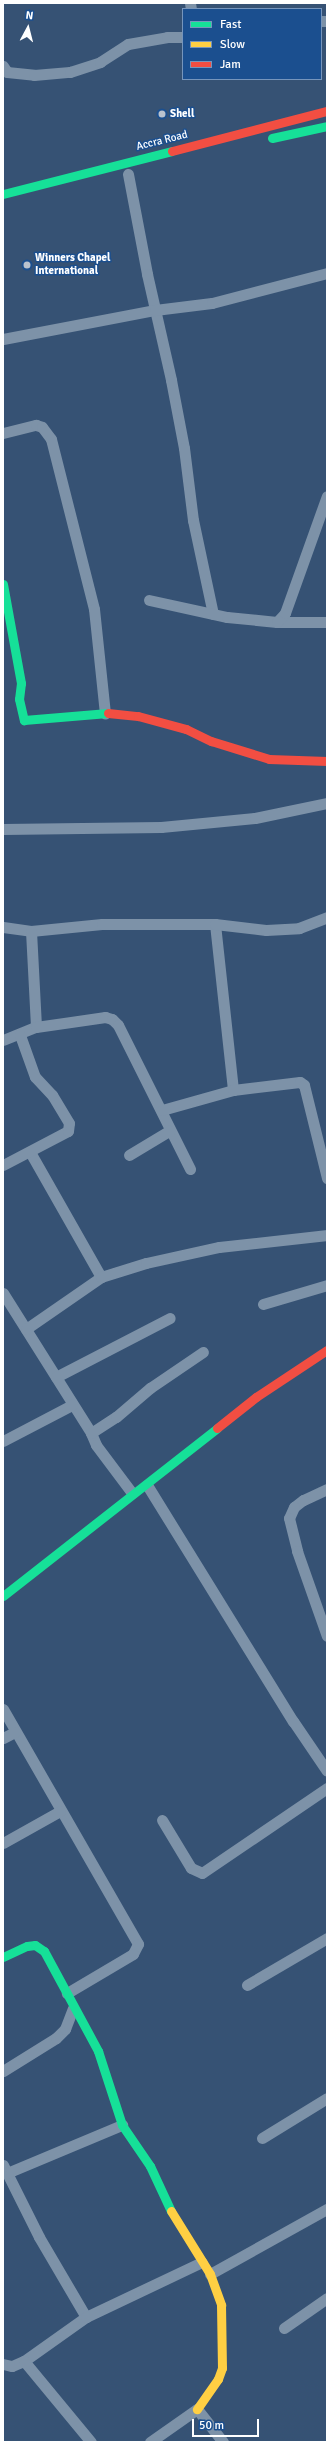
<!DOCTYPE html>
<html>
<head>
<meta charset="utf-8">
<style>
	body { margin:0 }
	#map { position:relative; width:330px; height:2445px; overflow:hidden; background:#365274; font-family:Signika,sans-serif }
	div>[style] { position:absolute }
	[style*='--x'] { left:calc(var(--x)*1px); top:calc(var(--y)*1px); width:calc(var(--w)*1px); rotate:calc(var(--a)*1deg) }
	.street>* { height:11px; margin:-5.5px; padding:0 5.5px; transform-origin:5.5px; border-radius:5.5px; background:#7d92a8 }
	.fast>* { height:9px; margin:-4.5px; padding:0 4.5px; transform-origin:4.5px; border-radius:4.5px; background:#16e098 }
	.slow>* { height:9px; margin:-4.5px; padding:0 4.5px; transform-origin:4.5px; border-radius:4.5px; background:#ffcf43 }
	.jam>* { height:9px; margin:-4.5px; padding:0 4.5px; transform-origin:4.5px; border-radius:4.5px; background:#f24e42 }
	.dots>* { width:11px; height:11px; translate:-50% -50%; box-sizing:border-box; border:2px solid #1b4f8f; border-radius:50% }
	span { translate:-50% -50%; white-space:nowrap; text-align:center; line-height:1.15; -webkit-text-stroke:3px #1b4f8f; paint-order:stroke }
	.poi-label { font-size:11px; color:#fff; font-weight:700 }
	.left { translate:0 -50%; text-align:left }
	.street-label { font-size:11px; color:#fff }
	.frame { position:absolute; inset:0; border:4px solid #fff; pointer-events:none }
	.legend { position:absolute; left:182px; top:8px; width:140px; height:72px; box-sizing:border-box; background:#1b4f8f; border:1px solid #7695bc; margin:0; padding:5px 7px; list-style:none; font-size:12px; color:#fff }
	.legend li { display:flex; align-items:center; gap:8px; height:20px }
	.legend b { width:20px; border:1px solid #7695bc }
	.north { position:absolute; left:8px; top:8px; width:40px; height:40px; -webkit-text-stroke:3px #1b4f8f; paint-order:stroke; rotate:7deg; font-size:11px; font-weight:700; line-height:16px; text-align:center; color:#fff }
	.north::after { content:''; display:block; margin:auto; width:14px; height:18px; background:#fff; clip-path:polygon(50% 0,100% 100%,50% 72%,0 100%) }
	.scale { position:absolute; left:192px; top:2419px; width:67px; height:18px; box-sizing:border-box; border:2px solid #fff; border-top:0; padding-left:5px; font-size:12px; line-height:14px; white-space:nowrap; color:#fff; -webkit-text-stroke:3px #1b4f8f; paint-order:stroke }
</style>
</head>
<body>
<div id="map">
	<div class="street">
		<div style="--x:190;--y:3;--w:6;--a:81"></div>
		<div style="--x:321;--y:21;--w:6;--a:0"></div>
		<div style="--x:3;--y:66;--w:7;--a:56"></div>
		<div style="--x:7;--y:72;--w:27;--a:6"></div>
		<div style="--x:34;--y:75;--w:36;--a:-5"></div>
		<div style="--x:70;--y:72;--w:32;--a:-18"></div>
		<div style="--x:100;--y:62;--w:33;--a:-33"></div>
		<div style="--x:128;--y:44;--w:40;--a:-10"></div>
		<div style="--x:167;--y:37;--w:16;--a:0"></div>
		<div style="--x:128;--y:174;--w:102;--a:79.2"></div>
		<div style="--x:147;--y:274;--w:109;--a:77.2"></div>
		<div style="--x:171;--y:380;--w:69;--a:79.2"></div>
		<div style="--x:184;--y:448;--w:73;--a:82.9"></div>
		<div style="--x:193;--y:520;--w:96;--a:78"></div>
		<div style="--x:3;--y:339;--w:155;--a:-10.8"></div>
		<div style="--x:155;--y:310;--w:57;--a:-7"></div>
		<div style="--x:212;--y:303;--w:119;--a:-14.6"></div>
		<div style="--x:3;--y:433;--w:34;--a:-14"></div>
		<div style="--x:36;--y:425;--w:6;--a:18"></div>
		<div style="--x:42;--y:427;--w:15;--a:53"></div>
		<div style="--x:51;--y:439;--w:175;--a:75.8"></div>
		<div style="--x:94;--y:609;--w:105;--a:84"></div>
		<div style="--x:149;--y:600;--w:80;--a:12.3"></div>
		<div style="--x:227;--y:617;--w:50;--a:5.7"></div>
		<div style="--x:277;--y:622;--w:50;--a:0"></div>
		<div style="--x:277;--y:622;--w:12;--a:-48"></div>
		<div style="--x:285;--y:613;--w:124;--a:-70.3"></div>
		<div style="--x:3;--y:829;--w:158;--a:-0.7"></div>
		<div style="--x:161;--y:827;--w:94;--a:-5.5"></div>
		<div style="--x:255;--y:818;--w:74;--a:-11.8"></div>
		<div style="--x:215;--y:924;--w:167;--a:83.8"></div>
		<div style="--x:3;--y:927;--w:28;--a:8"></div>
		<div style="--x:31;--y:931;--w:71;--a:-5.6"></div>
		<div style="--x:102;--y:924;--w:113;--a:0"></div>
		<div style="--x:215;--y:924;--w:51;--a:6.7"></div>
		<div style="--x:266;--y:930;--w:33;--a:-3"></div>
		<div style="--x:299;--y:928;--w:30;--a:-21"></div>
		<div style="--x:31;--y:931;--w:96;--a:87"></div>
		<div style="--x:3;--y:1040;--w:35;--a:-22"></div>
		<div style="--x:36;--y:1027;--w:70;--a:-8.2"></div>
		<div style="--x:105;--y:1017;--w:7;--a:16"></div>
		<div style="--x:112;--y:1019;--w:8;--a:45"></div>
		<div style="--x:118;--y:1025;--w:161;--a:63.4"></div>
		<div style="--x:162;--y:1110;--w:74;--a:-15.7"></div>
		<div style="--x:233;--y:1090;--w:67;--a:-6.8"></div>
		<div style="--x:300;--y:1082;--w:5;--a:37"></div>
		<div style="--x:304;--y:1085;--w:96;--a:76.1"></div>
		<div style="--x:30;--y:1152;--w:144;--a:60.4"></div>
		<div style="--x:129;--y:1155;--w:47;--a:-31"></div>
		<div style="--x:3;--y:1165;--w:73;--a:-27.6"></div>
		<div style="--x:68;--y:1131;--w:8;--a:-83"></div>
		<div style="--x:69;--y:1123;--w:33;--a:-121"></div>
		<div style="--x:52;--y:1095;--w:25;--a:-133"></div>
		<div style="--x:35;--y:1077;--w:45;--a:-109.7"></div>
		<div style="--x:3;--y:1293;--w:165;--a:57.8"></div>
		<div style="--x:91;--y:1433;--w:13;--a:67"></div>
		<div style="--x:96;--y:1445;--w:60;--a:53.1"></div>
		<div style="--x:263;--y:1304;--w:67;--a:-16.5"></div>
		<div style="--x:26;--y:1329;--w:91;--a:-34.7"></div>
		<div style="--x:101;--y:1277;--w:47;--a:-17.3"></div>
		<div style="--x:146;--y:1263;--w:75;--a:-12.4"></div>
		<div style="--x:219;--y:1247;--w:109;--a:-6.3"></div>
		<div style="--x:56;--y:1377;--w:128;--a:-27.4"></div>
		<div style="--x:91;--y:1433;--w:30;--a:-33"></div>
		<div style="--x:116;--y:1417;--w:45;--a:-40.5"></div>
		<div style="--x:150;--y:1388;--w:64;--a:-34.2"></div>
		<div style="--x:3;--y:1441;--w:78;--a:-27.6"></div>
		<div style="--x:147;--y:1485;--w:278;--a:58.3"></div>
		<div style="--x:293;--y:1721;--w:60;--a:55.8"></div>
		<div style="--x:327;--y:1489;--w:26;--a:155"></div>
		<div style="--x:303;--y:1500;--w:11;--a:142"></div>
		<div style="--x:294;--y:1507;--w:12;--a:114"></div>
		<div style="--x:289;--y:1518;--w:34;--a:76"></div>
		<div style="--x:297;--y:1551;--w:90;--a:70.6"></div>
		<div style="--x:3;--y:1709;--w:271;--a:60.1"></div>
		<div style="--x:138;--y:1944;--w:11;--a:117"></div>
		<div style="--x:133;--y:1954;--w:77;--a:149.4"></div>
		<div style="--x:3;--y:1738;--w:13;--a:-27"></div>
		<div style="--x:162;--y:1820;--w:56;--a:58.9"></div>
		<div style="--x:191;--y:1868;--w:12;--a:24"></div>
		<div style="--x:202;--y:1873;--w:151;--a:-34.2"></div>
		<div style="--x:3;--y:1843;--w:65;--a:-29.3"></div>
		<div style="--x:247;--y:1985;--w:93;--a:-30.4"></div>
		<div style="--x:3;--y:2071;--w:62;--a:-31.9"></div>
		<div style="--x:56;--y:2038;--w:13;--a:-45"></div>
		<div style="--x:65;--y:2029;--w:22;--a:-69"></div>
		<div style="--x:262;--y:2138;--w:76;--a:-31.6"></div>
		<div style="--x:3;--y:2165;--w:80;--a:63.4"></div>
		<div style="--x:39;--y:2237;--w:93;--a:59.6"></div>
		<div style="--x:7;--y:2173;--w:125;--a:-22.7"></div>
		<div style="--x:210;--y:2274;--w:134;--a:-29.1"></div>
		<div style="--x:284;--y:2328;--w:52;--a:-34.9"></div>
		<div style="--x:24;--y:2361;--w:76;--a:-35.4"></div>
		<div style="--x:86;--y:2317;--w:128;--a:-25.4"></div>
		<div style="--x:3;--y:2364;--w:9;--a:13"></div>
		<div style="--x:12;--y:2366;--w:13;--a:-23"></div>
		<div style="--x:24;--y:2361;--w:105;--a:50.4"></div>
		<div style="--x:150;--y:2442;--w:57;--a:-35.1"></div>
		<div style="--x:197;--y:2409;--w:42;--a:51.8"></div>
	</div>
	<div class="fast">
		<div style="--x:272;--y:138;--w:56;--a:-12.3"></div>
		<div style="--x:3;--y:194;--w:174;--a:-14.3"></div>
		<div style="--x:3;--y:584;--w:101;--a:79.7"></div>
		<div style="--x:21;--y:683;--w:16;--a:97"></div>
		<div style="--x:19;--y:699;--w:22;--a:77"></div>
		<div style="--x:24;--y:720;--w:84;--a:-4.8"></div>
		<div style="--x:3;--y:1596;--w:272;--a:-38.1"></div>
		<div style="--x:3;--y:1957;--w:26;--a:-25"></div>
		<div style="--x:27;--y:1946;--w:8;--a:-7"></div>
		<div style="--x:35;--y:1945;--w:11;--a:34"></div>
		<div style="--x:44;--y:1951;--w:114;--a:61.6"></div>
		<div style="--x:98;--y:2051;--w:78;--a:72"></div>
		<div style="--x:122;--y:2125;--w:50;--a:55.7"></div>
		<div style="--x:150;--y:2166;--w:50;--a:65"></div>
	</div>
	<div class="slow">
		<div style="--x:171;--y:2211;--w:74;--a:58.2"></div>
		<div style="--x:210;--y:2274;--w:33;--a:70"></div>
		<div style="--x:221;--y:2305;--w:63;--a:89.1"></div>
		<div style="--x:222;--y:2368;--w:12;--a:110"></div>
		<div style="--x:218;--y:2379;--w:37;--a:125"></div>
	</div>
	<div class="jam">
		<div style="--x:172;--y:151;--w:160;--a:-14.5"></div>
		<div style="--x:108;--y:713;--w:30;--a:6"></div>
		<div style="--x:138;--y:716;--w:50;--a:15.2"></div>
		<div style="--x:186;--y:729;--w:28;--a:26"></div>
		<div style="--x:211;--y:741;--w:61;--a:17.2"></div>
		<div style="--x:269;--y:759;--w:58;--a:2"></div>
		<div style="--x:217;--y:1428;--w:50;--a:-38.5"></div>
		<div style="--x:256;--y:1397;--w:85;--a:-33.5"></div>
	</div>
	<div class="dots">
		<div style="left:162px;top:114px;background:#b9c2ce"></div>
		<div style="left:27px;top:265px;background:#b9c2ce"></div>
	</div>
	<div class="poi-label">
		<span class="left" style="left:170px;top:114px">Shell</span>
		<span class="left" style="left:35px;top:265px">Winners Chapel<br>International</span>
	</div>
	<div class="street-label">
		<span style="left:162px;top:141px;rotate:-14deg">Accra Road</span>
	</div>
	<div class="frame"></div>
	<ul class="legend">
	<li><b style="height:5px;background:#16e098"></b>Fast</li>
	<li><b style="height:5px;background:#ffcf43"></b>Slow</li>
	<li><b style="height:5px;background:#f24e42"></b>Jam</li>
	</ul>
	<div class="north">N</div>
	<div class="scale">50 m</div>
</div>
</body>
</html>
